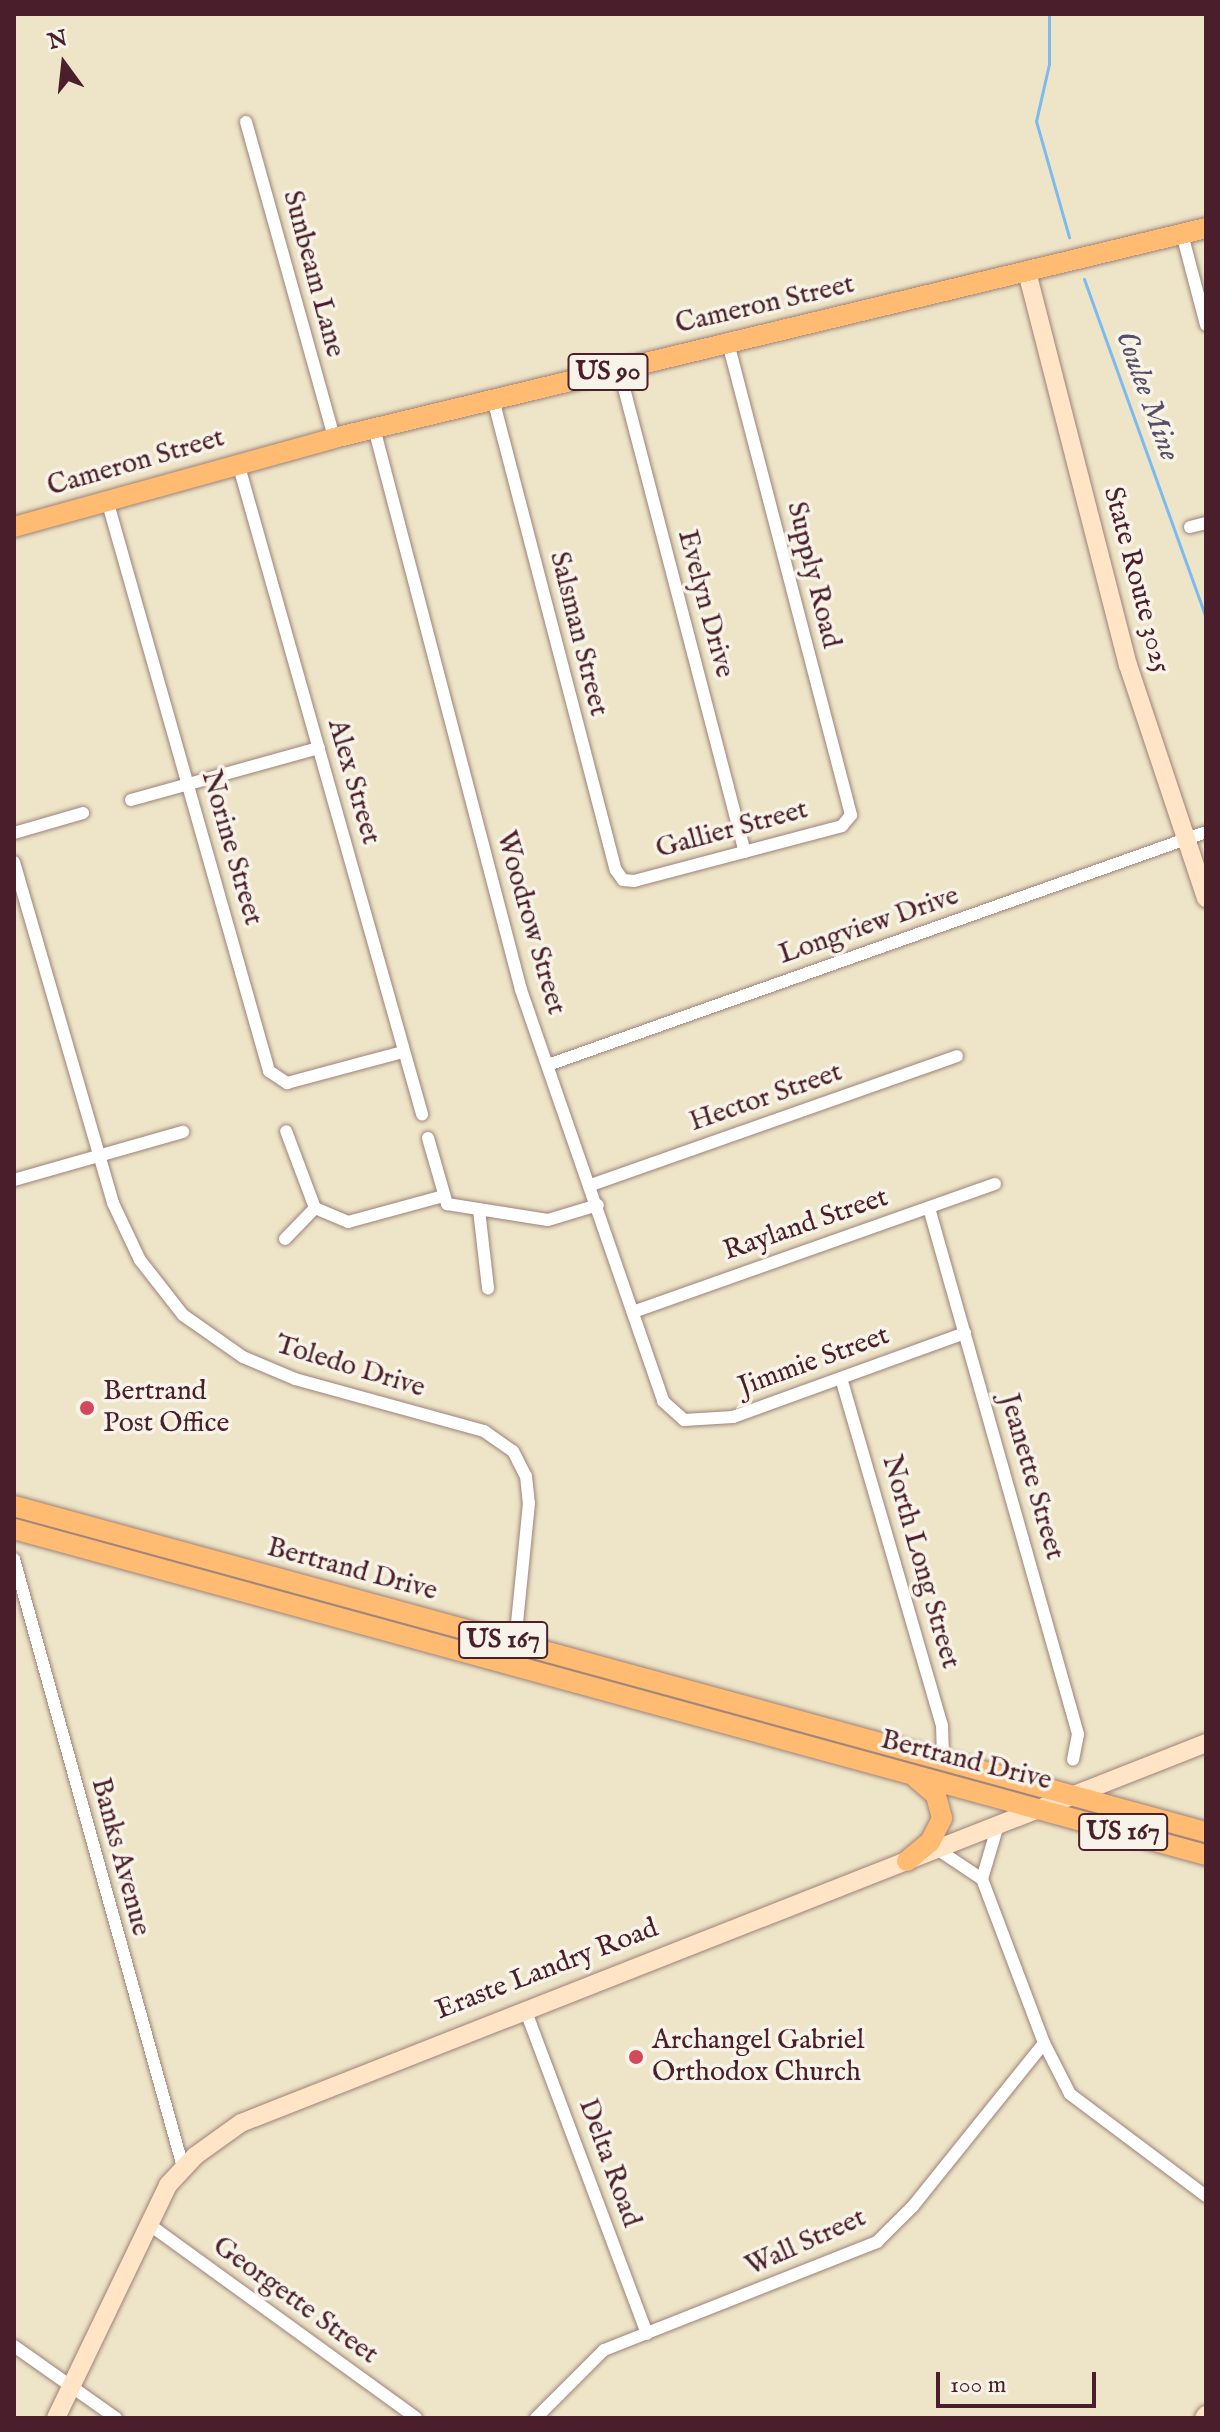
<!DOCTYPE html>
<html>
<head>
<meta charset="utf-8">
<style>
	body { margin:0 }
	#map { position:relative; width:1220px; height:2432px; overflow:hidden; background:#eee4c7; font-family:"IM FELL English",serif }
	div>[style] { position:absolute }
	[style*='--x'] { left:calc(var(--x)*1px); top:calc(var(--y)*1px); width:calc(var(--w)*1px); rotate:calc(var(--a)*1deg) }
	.stream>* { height:3px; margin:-1.5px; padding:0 1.5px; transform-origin:1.5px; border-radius:1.5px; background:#7cbaef }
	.roads { filter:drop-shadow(0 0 2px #9c8279) drop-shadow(0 0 2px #9c8279) }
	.street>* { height:12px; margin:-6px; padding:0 6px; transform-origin:6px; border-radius:6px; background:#fff }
	.secondary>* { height:18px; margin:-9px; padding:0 9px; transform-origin:9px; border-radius:9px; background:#ffe4c6 }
	.primary>* { height:20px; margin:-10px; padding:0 10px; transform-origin:10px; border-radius:10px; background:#febb71 }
	.dots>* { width:22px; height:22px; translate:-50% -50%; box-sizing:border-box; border:4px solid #f7f3e8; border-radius:50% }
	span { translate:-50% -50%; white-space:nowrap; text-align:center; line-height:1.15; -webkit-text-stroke:7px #f7f3e8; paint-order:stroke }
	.shield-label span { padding:2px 6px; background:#f7f3e8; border:2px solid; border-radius:6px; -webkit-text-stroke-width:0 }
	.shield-label { font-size:26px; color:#4a1f2b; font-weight:700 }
	.street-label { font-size:28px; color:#4a1f2b }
	.poi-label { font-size:28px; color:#4a1f2b }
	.left { translate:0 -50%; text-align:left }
	.water-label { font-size:30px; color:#594e66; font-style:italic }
	.frame { position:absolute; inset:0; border:16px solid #4a1f2b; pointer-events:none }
	.north { position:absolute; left:24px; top:24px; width:80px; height:80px; -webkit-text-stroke:6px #f7f3e8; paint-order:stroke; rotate:345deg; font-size:22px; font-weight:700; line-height:32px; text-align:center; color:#4a1f2b }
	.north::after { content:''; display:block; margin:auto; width:28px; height:36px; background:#4a1f2b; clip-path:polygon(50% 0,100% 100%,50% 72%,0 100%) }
	.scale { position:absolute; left:936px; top:2372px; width:160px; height:36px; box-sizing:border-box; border:4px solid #4a1f2b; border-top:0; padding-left:10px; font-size:24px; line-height:28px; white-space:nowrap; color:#4a1f2b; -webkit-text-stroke:6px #f7f3e8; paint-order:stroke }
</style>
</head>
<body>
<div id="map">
	<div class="stream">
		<div style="--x:1049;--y:14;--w:50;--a:90"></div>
		<div style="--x:1049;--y:64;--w:58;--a:102.8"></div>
		<div style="--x:1036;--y:121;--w:121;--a:74.1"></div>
		<div style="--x:1084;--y:279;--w:359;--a:70.2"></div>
	</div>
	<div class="roads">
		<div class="street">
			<div style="--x:246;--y:122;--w:328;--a:74.4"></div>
			<div style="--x:1182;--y:234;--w:94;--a:75.2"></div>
			<div style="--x:619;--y:369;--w:499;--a:75.4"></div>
			<div style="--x:493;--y:399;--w:487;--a:75.4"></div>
			<div style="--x:616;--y:870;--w:12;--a:55"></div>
			<div style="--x:623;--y:880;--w:11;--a:5"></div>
			<div style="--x:634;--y:881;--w:215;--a:-14.8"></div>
			<div style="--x:842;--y:826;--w:14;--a:-51"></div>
			<div style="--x:851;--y:815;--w:489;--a:-104.6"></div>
			<div style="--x:374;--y:428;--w:581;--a:75.34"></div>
			<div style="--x:521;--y:990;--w:435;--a:70.9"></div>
			<div style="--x:663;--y:1401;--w:28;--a:42"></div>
			<div style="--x:684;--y:1420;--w:49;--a:-3.5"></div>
			<div style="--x:733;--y:1417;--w:247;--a:-19.9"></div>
			<div style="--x:238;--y:463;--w:677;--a:74.22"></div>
			<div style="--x:107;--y:500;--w:594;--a:74.16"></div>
			<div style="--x:269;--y:1071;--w:22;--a:34"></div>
			<div style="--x:287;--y:1083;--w:120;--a:-15"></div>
			<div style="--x:1190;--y:527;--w:16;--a:-14"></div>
			<div style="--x:131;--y:800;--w:195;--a:-15.5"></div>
			<div style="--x:14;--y:833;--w:72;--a:-16.2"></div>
			<div style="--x:14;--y:862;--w:355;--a:73.8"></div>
			<div style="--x:113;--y:1203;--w:63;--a:64.7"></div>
			<div style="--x:140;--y:1260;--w:70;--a:52"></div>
			<div style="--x:183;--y:1315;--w:73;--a:35"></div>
			<div style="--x:243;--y:1357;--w:56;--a:22.9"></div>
			<div style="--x:295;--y:1379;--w:196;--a:15.4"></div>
			<div style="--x:484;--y:1431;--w:35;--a:35"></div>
			<div style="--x:513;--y:1451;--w:28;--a:63"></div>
			<div style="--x:526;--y:1476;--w:27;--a:84"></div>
			<div style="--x:529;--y:1503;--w:141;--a:95.7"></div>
			<div style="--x:548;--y:1065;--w:698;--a:-19.5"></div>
			<div style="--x:428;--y:1138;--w:69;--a:73.9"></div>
			<div style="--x:447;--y:1204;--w:102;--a:9"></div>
			<div style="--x:548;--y:1220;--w:52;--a:-16.7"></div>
			<div style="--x:14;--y:1180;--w:176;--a:-15.9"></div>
			<div style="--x:591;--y:1185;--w:388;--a:-19.4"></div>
			<div style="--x:315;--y:1208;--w:36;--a:23"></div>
			<div style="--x:348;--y:1222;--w:99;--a:-15.2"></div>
			<div style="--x:929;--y:1208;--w:547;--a:74.18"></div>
			<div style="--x:1078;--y:1734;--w:26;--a:101"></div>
			<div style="--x:479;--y:1210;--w:79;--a:83.4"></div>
			<div style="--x:285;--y:1239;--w:43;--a:-45.9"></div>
			<div style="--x:315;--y:1208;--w:82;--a:-110.6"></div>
			<div style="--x:633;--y:1312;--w:384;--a:-19.5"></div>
			<div style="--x:841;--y:1378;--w:362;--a:73.8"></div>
			<div style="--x:942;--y:1726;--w:34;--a:88"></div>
			<div style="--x:14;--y:1559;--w:631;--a:74.47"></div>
			<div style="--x:937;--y:1849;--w:54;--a:33.7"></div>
			<div style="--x:982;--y:1879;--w:175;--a:69.3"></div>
			<div style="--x:1044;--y:2043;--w:57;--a:63"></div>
			<div style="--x:1070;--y:2094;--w:170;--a:36.9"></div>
			<div style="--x:982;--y:1879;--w:56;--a:-73.5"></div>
			<div style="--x:525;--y:2009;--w:347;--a:69.4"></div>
			<div style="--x:147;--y:2223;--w:332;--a:35.9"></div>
			<div style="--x:14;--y:2346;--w:125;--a:35.2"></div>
			<div style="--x:536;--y:2418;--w:96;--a:-45"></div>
			<div style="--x:604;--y:2350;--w:294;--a:-21.6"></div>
			<div style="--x:877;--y:2242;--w:51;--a:-45"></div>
			<div style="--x:913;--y:2206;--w:209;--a:-51.2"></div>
		</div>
		<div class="secondary">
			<div style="--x:1027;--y:272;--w:406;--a:75.6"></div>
			<div style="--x:1128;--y:665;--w:246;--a:71.5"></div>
			<div style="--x:56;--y:2418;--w:259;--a:-64.3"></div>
			<div style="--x:168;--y:2185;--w:40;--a:-47"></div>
			<div style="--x:195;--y:2156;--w:57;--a:-35.7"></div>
			<div style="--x:241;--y:2123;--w:1037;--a:-21.49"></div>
			<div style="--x:1204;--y:2418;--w:4;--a:-56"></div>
		</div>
		<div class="primary">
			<div style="--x:14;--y:527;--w:332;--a:-15.5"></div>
			<div style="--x:334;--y:438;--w:897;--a:-13.54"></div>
			<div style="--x:14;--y:1506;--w:1236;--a:15.3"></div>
			<div style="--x:14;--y:1529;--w:1236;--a:15.3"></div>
			<div style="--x:907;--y:1861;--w:30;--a:-40"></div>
			<div style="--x:930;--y:1842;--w:27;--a:-63"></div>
			<div style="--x:942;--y:1818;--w:24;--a:-105"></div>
			<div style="--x:936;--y:1795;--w:25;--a:-140"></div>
		</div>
	</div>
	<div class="dots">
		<div style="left:87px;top:1408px;background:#d1495b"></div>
		<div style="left:636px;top:2057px;background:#d1495b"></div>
	</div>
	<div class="shield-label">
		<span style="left:608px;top:372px">US 90</span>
		<span style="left:503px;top:1640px">US 167</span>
		<span style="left:1123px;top:1832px">US 167</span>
	</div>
	<div class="street-label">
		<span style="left:313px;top:274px;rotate:75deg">Sunbeam Lane</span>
		<span style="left:765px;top:305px;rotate:-13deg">Cameron Street</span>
		<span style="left:136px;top:463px;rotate:-16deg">Cameron Street</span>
		<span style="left:813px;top:575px;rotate:76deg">Supply Road</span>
		<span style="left:1136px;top:580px;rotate:75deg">State Route 3025</span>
		<span style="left:705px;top:604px;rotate:75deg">Evelyn Drive</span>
		<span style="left:578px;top:634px;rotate:76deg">Salsman Street</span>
		<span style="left:353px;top:782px;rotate:74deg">Alex Street</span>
		<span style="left:732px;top:830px;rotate:-15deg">Gallier Street</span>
		<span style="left:231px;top:848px;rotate:74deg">Norine Street</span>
		<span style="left:530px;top:923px;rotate:74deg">Woodrow Street</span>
		<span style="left:869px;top:926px;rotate:-19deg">Longview Drive</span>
		<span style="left:766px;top:1098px;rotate:-19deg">Hector Street</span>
		<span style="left:806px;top:1225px;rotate:-19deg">Rayland Street</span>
		<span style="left:814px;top:1362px;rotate:-20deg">Jimmie Street</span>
		<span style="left:350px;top:1367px;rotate:17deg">Toledo Drive</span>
		<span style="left:1031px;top:1477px;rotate:74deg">Jeanette Street</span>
		<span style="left:920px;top:1562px;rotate:74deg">North Long Street</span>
		<span style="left:352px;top:1570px;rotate:15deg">Bertrand Drive</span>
		<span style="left:966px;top:1761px;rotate:14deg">Bertrand Drive</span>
		<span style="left:120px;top:1857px;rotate:75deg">Banks Avenue</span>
		<span style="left:547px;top:1970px;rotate:-21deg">Eraste Landry Road</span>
		<span style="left:609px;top:2163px;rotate:70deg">Delta Road</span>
		<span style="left:806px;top:2243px;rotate:-24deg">Wall Street</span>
		<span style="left:295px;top:2301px;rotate:36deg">Georgette Street</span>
	</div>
	<div class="poi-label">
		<span class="left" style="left:103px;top:1408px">Bertrand<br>Post Office</span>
		<span class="left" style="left:652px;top:2057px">Archangel Gabriel<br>Orthodox Church</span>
	</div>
	<div class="water-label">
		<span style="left:1147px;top:396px;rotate:70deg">Coulee Mine</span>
	</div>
	<div class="frame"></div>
	<div class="north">N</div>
	<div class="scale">100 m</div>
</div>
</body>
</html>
